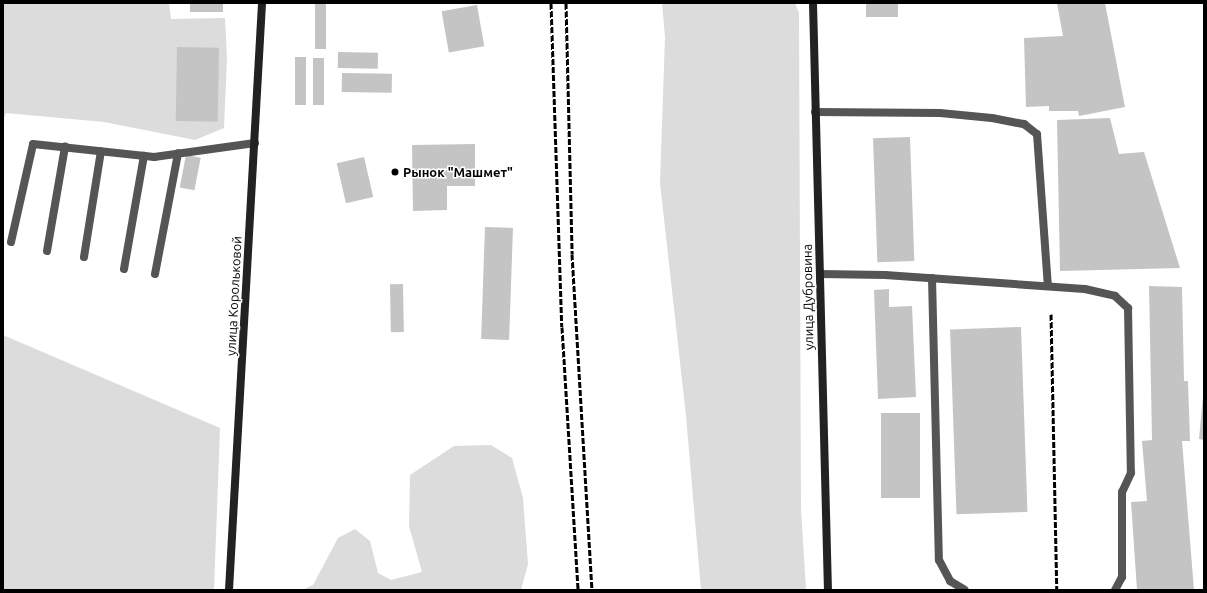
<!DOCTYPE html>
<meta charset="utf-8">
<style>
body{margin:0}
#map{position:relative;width:1207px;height:593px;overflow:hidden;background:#fff;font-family:Ubuntu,sans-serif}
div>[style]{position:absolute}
.green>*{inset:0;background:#dcdcdc}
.building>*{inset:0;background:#c4c4c4;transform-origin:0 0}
.lane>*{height:8px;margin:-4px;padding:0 4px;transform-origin:4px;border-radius:4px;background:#555}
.secondary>*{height:8px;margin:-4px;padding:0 4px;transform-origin:4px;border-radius:4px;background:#222}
.rail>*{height:3px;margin-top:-1.5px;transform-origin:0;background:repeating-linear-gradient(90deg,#000 0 6px,transparent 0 8px)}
.dots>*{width:11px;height:11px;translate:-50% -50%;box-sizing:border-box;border:2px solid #fff;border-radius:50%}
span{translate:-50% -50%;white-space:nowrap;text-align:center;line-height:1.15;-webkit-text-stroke:3px #fff;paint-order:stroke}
.poi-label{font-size:13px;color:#000;font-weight:700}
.left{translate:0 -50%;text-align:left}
.street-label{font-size:13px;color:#000}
.frame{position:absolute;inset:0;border:4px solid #000;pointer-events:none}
</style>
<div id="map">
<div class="green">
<i style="clip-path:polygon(3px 3px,169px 3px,171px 19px,225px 18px,227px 58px,224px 128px,195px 140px,104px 122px,6px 113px,3px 120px)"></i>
<i style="clip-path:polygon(662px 3px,795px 3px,799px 13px,801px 509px,806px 590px,701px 590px,686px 416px,660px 183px,665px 37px)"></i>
<i style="clip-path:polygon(3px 335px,220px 428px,214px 590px,3px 590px)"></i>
<i style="clip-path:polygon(491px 445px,512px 458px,523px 498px,528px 564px,521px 590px,302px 590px,313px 585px,338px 538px,355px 529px,370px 541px,378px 573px,391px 580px,422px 572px,409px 526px,410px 475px,454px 446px)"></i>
</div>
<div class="building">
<i style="left:190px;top:3px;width:33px;height:9px"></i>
<i style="left:315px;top:3px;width:11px;height:46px"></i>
<i style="left:866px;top:3px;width:32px;height:14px"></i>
<i style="clip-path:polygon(1057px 3px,1105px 3px,1125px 107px,1079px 116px,1078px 111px,1049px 111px,1049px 106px,1026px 107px,1024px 38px,1063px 36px)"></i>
<i style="left:477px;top:5px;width:42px;height:36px;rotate:80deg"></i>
<i style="left:177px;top:47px;width:42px;height:74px;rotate:1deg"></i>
<i style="left:338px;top:52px;width:40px;height:16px;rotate:1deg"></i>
<i style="left:295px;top:57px;width:11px;height:48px"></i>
<i style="left:313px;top:58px;width:11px;height:47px"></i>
<i style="left:342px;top:73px;width:50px;height:19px;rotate:1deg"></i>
<i style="clip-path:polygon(1110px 118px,1119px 154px,1144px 152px,1180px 268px,1060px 271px,1057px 120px)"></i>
<i style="left:910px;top:137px;width:124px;height:37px;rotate:88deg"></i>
<i style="clip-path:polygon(475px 144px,475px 186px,447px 186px,447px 210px,413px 211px,412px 145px)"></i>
<i style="left:186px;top:155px;width:15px;height:33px;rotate:11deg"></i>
<i style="left:364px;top:157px;width:41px;height:28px;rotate:77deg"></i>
<i style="left:485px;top:227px;width:28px;height:112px;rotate:2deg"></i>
<i style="left:403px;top:284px;width:48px;height:13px;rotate:89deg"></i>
<i style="clip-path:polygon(1149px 286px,1182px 287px,1184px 381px,1188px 381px,1190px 441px,1182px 441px,1194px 590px,1137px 590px,1131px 502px,1147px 501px,1142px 441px,1152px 440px)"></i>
<i style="clip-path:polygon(889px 289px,889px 307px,912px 306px,916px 397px,878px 399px,874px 290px)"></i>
<i style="left:1021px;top:327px;width:185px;height:71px;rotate:88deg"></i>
<i style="clip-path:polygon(1203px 397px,1204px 397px,1204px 440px,1199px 439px)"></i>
<i style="left:881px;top:413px;width:39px;height:85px"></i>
</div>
<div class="lane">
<i style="left:815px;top:112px;width:125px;rotate:0.5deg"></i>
<i style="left:940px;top:113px;width:52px;rotate:5.5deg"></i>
<i style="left:992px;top:118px;width:33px;rotate:11deg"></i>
<i style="left:1024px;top:124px;width:16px;rotate:38deg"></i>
<i style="left:1037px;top:134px;width:152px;rotate:85.9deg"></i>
<i style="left:11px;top:242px;width:100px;rotate:-77.3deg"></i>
<i style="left:33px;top:144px;width:122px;rotate:6.1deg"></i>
<i style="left:154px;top:157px;width:102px;rotate:-7.9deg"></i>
<i style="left:47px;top:251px;width:106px;rotate:-80.2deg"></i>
<i style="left:84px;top:257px;width:107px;rotate:-80.9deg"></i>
<i style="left:124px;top:269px;width:115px;rotate:-80deg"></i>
<i style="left:155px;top:274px;width:123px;rotate:-79.2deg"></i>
<i style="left:820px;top:274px;width:65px;rotate:0.9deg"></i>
<i style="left:885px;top:275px;width:200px;rotate:4deg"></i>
<i style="left:1085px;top:289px;width:31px;rotate:13deg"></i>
<i style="left:1115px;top:296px;width:18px;rotate:43deg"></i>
<i style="left:1128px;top:308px;width:165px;rotate:89deg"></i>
<i style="left:1131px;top:473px;width:21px;rotate:115deg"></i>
<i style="left:1122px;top:492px;width:85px;rotate:90deg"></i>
<i style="left:1122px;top:577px;width:15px;rotate:118deg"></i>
<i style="left:932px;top:278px;width:282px;rotate:88.6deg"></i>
<i style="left:939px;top:560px;width:24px;rotate:62deg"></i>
<i style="left:950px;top:581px;width:17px;rotate:31deg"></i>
</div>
<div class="secondary">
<i style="left:813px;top:3px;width:587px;rotate:88.54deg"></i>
<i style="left:229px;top:590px;width:588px;rotate:-86.78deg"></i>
</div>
<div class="rail">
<i style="left:551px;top:3px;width:324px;rotate:88.1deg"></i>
<i style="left:562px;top:327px;width:263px;rotate:86.5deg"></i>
<i style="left:566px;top:3px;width:251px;rotate:88.6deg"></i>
<i style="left:572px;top:254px;width:337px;rotate:86.6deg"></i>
<i style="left:1051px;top:314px;width:276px;rotate:88.8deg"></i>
</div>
<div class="dots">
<i style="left:395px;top:172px;background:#000"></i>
</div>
<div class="poi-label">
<span class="left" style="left:403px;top:172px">Рынок "Машмет"</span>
</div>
<div class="street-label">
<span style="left:234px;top:296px;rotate:-87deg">улица Корольковой</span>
<span style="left:808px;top:297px;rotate:-91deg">улица Дубровина</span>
</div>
<div class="frame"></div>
</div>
